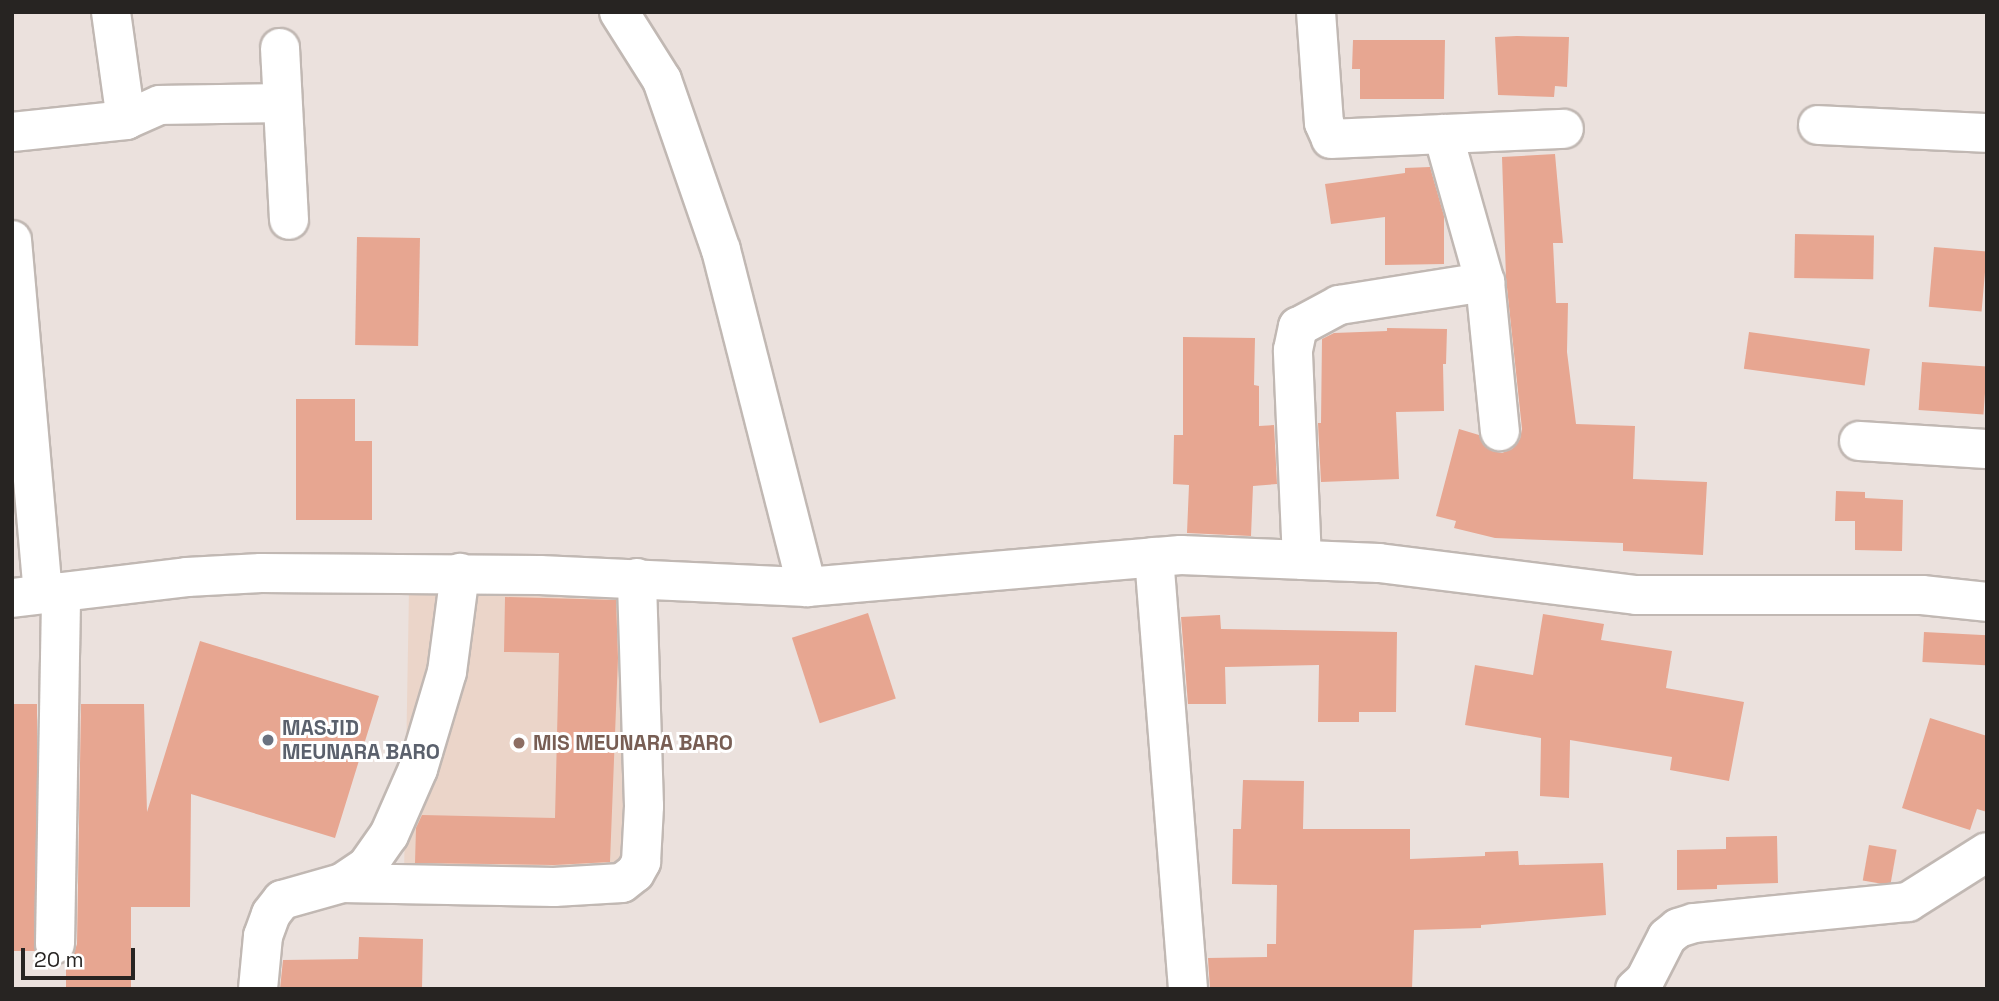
<!DOCTYPE html>
<style>
body{margin:0}
#map{position:relative;width:1999px;height:1001px;overflow:hidden;background:#ebe1dd;font-family:"Space Grotesk",sans-serif}
div>[style]{position:absolute}
.education>*{inset:0;background:#ebd5c9;transform-origin:0 0}
.building>*{inset:0;background:#e7a691;transform-origin:0 0}
.roads{filter:drop-shadow(2px 0 #c1b8b3) drop-shadow(-2px 0 #c1b8b3) drop-shadow(0 2px #c1b8b3) drop-shadow(0 -2px #c1b8b3)}
.minor>*{height:38px;margin:-19px;padding:0 19px;transform-origin:19px;border-radius:19px;background:#fff}
.dots>*{width:19px;height:19px;translate:-50% -50%;box-sizing:border-box;border:4px solid #fff;border-radius:50%}
span{translate:-50% -50%;white-space:nowrap;text-align:center;line-height:1.15;-webkit-text-stroke:6px #fff;paint-order:stroke}
.worship-label{font-size:21px;color:#5b616d;font-weight:700}
.left{translate:0 -50%;text-align:left}
.education-label{font-size:21px;color:#785e54;font-weight:700}
.frame{position:absolute;inset:0;border:14px solid #272422;pointer-events:none}
.scale{position:absolute;left:21px;top:948px;width:114px;height:32px;box-sizing:border-box;border:4px solid #272422;border-top:0;padding-left:9px;font-size:21px;line-height:24px;white-space:nowrap;color:#272422;-webkit-text-stroke:5px #fff;paint-order:stroke}
</style>
<div id="map">
<div class="education">
<i style="left:409px;top:590px;width:223px;height:305px;rotate:1deg"></i>
</div>
<div class="building">
<i style="clip-path:polygon(1517px 36px,1569px 37px,1567px 87px,1555px 86px,1554px 97px,1498px 95px,1495px 37px)"></i>
<i style="clip-path:polygon(1353px 40px,1445px 40px,1444px 99px,1360px 99px,1360px 69px,1352px 69px)"></i>
<i style="clip-path:polygon(1555px 154px,1563px 243px,1553px 243px,1556px 303px,1568px 303px,1567px 352px,1576px 424px,1635px 426px,1633px 479px,1707px 482px,1703px 555px,1623px 551px,1623px 543px,1495px 538px,1454px 528px,1456px 521px,1436px 516px,1459px 429px,1479px 435px,1483px 444px,1492px 451px,1502px 453px,1512px 449px,1520px 439px,1522px 429px,1506px 278px,1502px 157px)"></i>
<i style="clip-path:polygon(1430px 167px,1444px 216px,1444px 264px,1385px 265px,1385px 217px,1331px 224px,1325px 184px,1405px 173px,1405px 168px)"></i>
<i style="left:1795px;top:234px;width:79px;height:44px;rotate:1deg"></i>
<i style="left:357px;top:237px;width:63px;height:108px;rotate:1deg"></i>
<i style="left:1934px;top:247px;width:53px;height:60px;rotate:5deg"></i>
<i style="clip-path:polygon(1387px 328px,1447px 329px,1446px 364px,1443px 364px,1444px 411px,1396px 412px,1399px 479px,1321px 482px,1318px 423px,1321px 423px,1322px 339px,1334px 333px,1387px 331px)"></i>
<i style="left:1749px;top:332px;width:122px;height:37px;rotate:8deg"></i>
<i style="clip-path:polygon(1183px 337px,1255px 338px,1254px 385px,1259px 386px,1259px 426px,1274px 425px,1277px 484px,1253px 486px,1251px 536px,1187px 533px,1189px 485px,1173px 484px,1174px 435px,1183px 435px)"></i>
<i style="left:1922px;top:362px;width:65px;height:48px;rotate:4deg"></i>
<i style="clip-path:polygon(296px 399px,355px 399px,355px 441px,372px 441px,372px 520px,296px 520px)"></i>
<i style="clip-path:polygon(1836px 491px,1865px 492px,1865px 498px,1903px 500px,1902px 551px,1855px 550px,1855px 521px,1835px 521px)"></i>
<i style="clip-path:polygon(505px 597px,616px 600px,618px 658px,610px 862px,554px 865px,415px 863px,416px 828px,422px 815px,555px 818px,559px 653px,504px 652px)"></i>
<i style="left:868px;top:613px;width:90px;height:80px;rotate:72deg"></i>
<i style="clip-path:polygon(1543px 614px,1604px 624px,1601px 640px,1672px 651px,1666px 688px,1744px 702px,1729px 781px,1670px 770px,1672px 757px,1570px 740px,1569px 798px,1540px 796px,1541px 738px,1465px 725px,1475px 665px,1533px 675px)"></i>
<i style="clip-path:polygon(1220px 615px,1221px 629px,1397px 632px,1396px 712px,1359px 712px,1359px 722px,1318px 722px,1319px 665px,1225px 667px,1226px 704px,1188px 704px,1181px 617px)"></i>
<i style="left:1924px;top:632px;width:63px;height:30px;rotate:3deg"></i>
<i style="clip-path:polygon(200px 641px,379px 696px,335px 838px,191px 794px,190px 907px,131px 907px,131px 987px,66px 987px,66px 963px,73px 956px,77px 944px,81px 704px,144px 704px,147px 812px)"></i>
<i style="left:12px;top:704px;width:25px;height:247px"></i>
<i style="clip-path:polygon(1930px 718px,1987px 736px,1987px 812px,1977px 809px,1970px 830px,1902px 808px)"></i>
<i style="clip-path:polygon(1243px 780px,1304px 781px,1303px 829px,1410px 829px,1410px 859px,1485px 856px,1485px 852px,1518px 851px,1519px 865px,1603px 863px,1606px 915px,1481px 925px,1481px 928px,1414px 930px,1412px 989px,1210px 989px,1208px 958px,1267px 957px,1267px 944px,1276px 944px,1277px 885px,1232px 884px,1233px 829px,1241px 829px)"></i>
<i style="clip-path:polygon(1777px 836px,1778px 883px,1717px 885px,1717px 889px,1677px 890px,1677px 850px,1726px 849px,1726px 837px)"></i>
<i style="left:1869px;top:845px;width:28px;height:36px;rotate:10deg"></i>
<i style="clip-path:polygon(359px 937px,423px 939px,422px 989px,280px 989px,283px 960px,358px 959px)"></i>
</div>
<div class="roads">
<div class="minor">
<i style="left:111px;top:12px;width:109px;rotate:82.1deg"></i>
<i style="left:619px;top:12px;width:80px;rotate:57.7deg"></i>
<i style="left:662px;top:80px;width:180px;rotate:70.9deg"></i>
<i style="left:721px;top:250px;width:348px;rotate:75.7deg"></i>
<i style="left:1316px;top:12px;width:111px;rotate:85.9deg"></i>
<i style="left:1324px;top:123px;width:17px;rotate:66deg"></i>
<i style="left:1331px;top:139px;width:233px;rotate:-2.5deg"></i>
<i style="left:280px;top:48px;width:172px;rotate:87deg"></i>
<i style="left:1818px;top:125px;width:169px;rotate:2.7deg"></i>
<i style="left:12px;top:132px;width:115px;rotate:-6deg"></i>
<i style="left:126px;top:120px;width:37px;rotate:-24deg"></i>
<i style="left:160px;top:105px;width:121px;rotate:-0.9deg"></i>
<i style="left:1443px;top:134px;width:154px;rotate:74.2deg"></i>
<i style="left:12px;top:240px;width:355px;rotate:85deg"></i>
<i style="left:1859px;top:441px;width:128px;rotate:3.6deg"></i>
<i style="left:1154px;top:557px;width:433px;rotate:85.5deg"></i>
<i style="left:1302px;top:560px;width:210px;rotate:-92.5deg"></i>
<i style="left:1293px;top:350px;width:24px;rotate:-78deg"></i>
<i style="left:1298px;top:327px;width:47px;rotate:-28.2deg"></i>
<i style="left:1339px;top:305px;width:148px;rotate:-9deg"></i>
<i style="left:1485px;top:282px;width:150px;rotate:84.3deg"></i>
<i style="left:12px;top:598px;width:176px;rotate:-6.8deg"></i>
<i style="left:187px;top:577px;width:74px;rotate:-3.1deg"></i>
<i style="left:261px;top:573px;width:279px;rotate:0.4deg"></i>
<i style="left:540px;top:575px;width:267px;rotate:2.6deg"></i>
<i style="left:807px;top:587px;width:375px;rotate:-4.9deg"></i>
<i style="left:1181px;top:555px;width:198px;rotate:2.3deg"></i>
<i style="left:1379px;top:563px;width:259px;rotate:7.1deg"></i>
<i style="left:1636px;top:595px;width:286px"></i>
<i style="left:1922px;top:595px;width:65px;rotate:6.1deg"></i>
<i style="left:342px;top:883px;width:212px;rotate:1.1deg"></i>
<i style="left:554px;top:887px;width:68px;rotate:-3.4deg"></i>
<i style="left:622px;top:883px;width:16px;rotate:-38deg"></i>
<i style="left:635px;top:873px;width:13px;rotate:-61deg"></i>
<i style="left:641px;top:862px;width:56px;rotate:-86.9deg"></i>
<i style="left:644px;top:806px;width:228px;rotate:-91.8deg"></i>
<i style="left:55px;top:944px;width:352px;rotate:-89deg"></i>
<i style="left:258px;top:989px;width:53px;rotate:-84.6deg"></i>
<i style="left:263px;top:936px;width:23px;rotate:-70deg"></i>
<i style="left:271px;top:914px;width:18px;rotate:-52deg"></i>
<i style="left:282px;top:900px;width:62px;rotate:-15.8deg"></i>
<i style="left:342px;top:883px;width:30px;rotate:-34deg"></i>
<i style="left:367px;top:866px;width:38px;rotate:-55deg"></i>
<i style="left:389px;top:835px;width:72px;rotate:-66.3deg"></i>
<i style="left:418px;top:769px;width:101px;rotate:-73.4deg"></i>
<i style="left:447px;top:672px;width:100px;rotate:-82.5deg"></i>
<i style="left:1635px;top:989px;width:13px;rotate:-42deg"></i>
<i style="left:1645px;top:980px;width:48px;rotate:-62.9deg"></i>
<i style="left:1667px;top:937px;width:14px;rotate:-39deg"></i>
<i style="left:1678px;top:928px;width:17px;rotate:-17deg"></i>
<i style="left:1694px;top:923px;width:215px;rotate:-5.6deg"></i>
<i style="left:1908px;top:902px;width:93px;rotate:-32.3deg"></i>
</div>
</div>
<div class="dots">
<i style="left:268px;top:740px;background:#6b7280"></i>
<i style="left:519px;top:743px;background:#8d6e63"></i>
</div>
<div class="worship-label">
<span class="left" style="left:282px;top:740px">MASJID<br>MEUNARA BARO</span>
</div>
<div class="education-label">
<span class="left" style="left:533px;top:743px">MIS MEUNARA BARO</span>
</div>
<div class="frame"></div>
<div class="scale">20 m</div>
</div>
